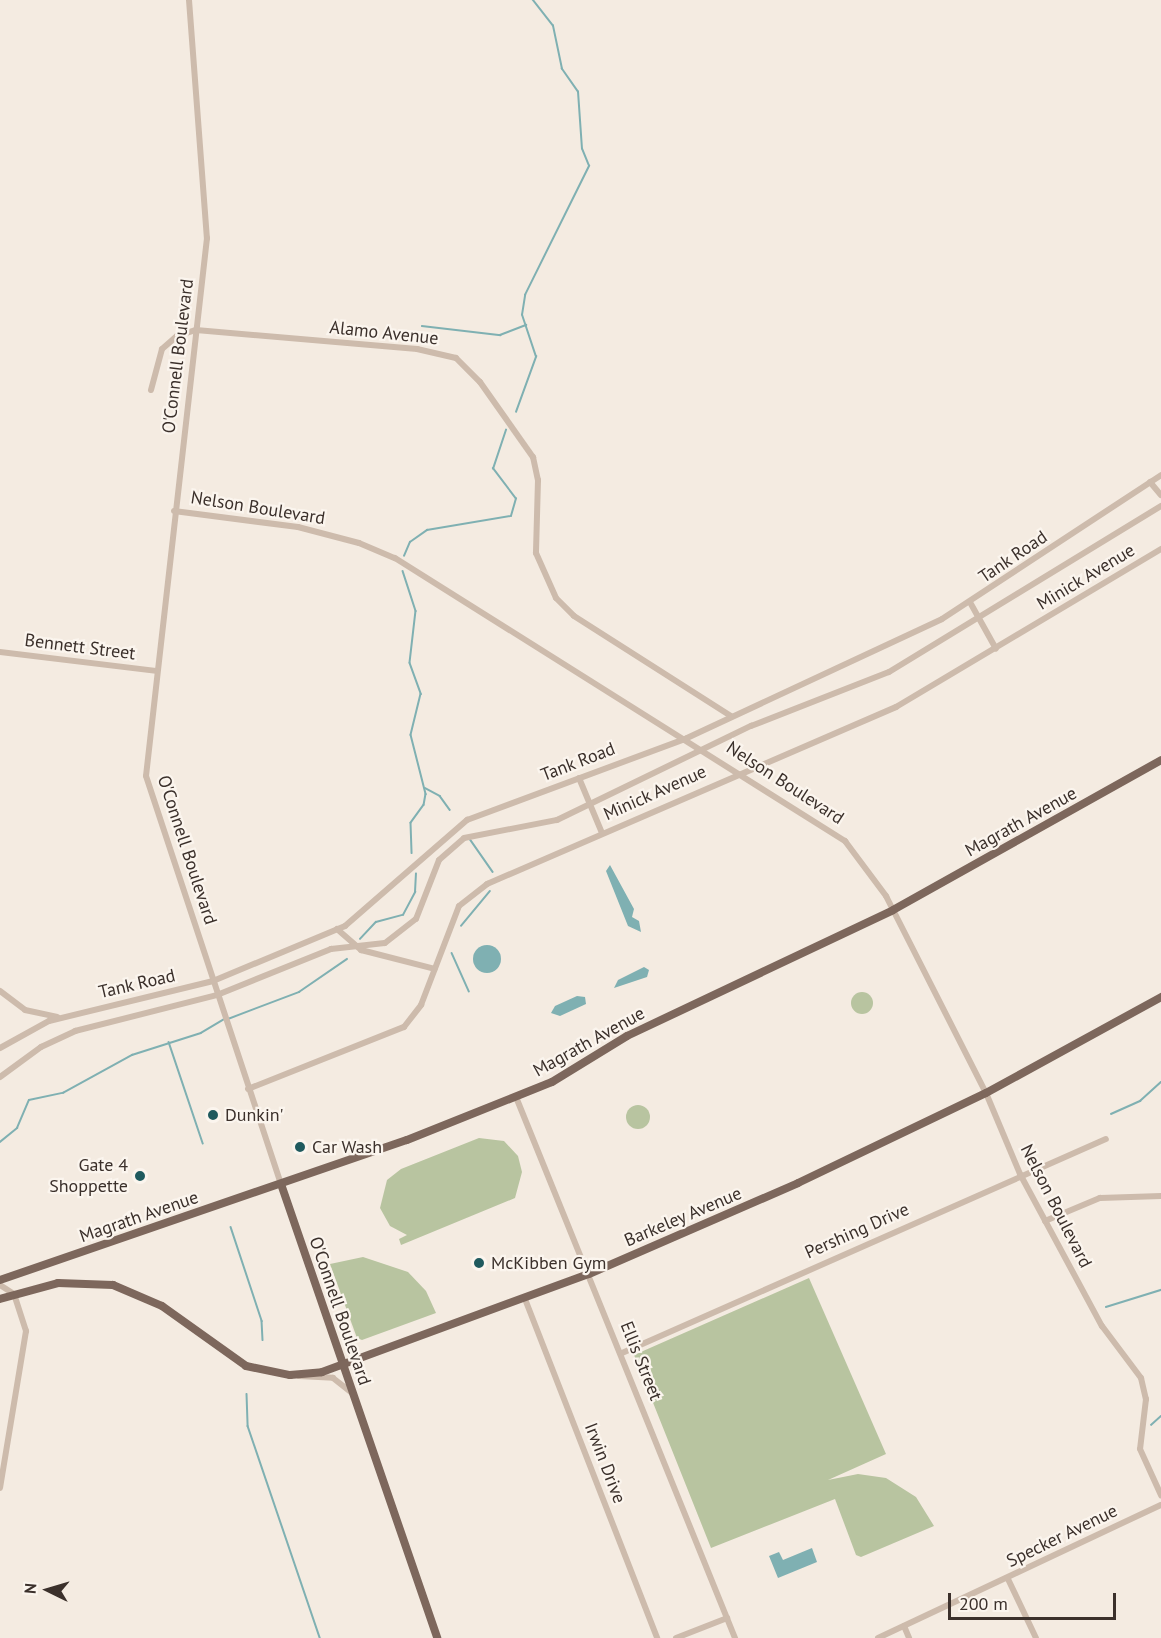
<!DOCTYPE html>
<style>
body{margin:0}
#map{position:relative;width:1161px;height:1638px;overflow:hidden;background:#f4ebe1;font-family:"PT Sans",sans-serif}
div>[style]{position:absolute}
.green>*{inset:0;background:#b8c4a0}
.round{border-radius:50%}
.water>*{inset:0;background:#7fb0b2}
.stream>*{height:1.5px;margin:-0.75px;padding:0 0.75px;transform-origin:0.75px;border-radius:0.75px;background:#7fb0b2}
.minor>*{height:6px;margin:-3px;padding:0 3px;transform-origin:3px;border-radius:3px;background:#cdbbac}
.major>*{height:8px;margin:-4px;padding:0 4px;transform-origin:4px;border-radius:4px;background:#7d675c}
.dots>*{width:16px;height:16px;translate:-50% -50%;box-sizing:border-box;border:3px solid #fbf5ee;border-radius:50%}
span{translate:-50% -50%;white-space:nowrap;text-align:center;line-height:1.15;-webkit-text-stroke:4.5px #fbf5ee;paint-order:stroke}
.street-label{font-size:18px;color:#3b302b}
.poi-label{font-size:18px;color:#3b302b}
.left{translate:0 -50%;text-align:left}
.right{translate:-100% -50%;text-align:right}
.north{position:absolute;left:18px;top:1560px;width:60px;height:60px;-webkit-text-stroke:4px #fbf5ee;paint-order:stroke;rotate:275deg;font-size:16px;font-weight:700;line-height:24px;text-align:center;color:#3b302b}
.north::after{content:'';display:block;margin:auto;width:21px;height:27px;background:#3b302b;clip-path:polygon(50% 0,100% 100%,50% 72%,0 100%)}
.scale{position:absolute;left:948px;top:1593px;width:168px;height:27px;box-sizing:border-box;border:3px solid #3b302b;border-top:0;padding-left:8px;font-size:18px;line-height:21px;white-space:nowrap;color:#3b302b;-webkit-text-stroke:4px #fbf5ee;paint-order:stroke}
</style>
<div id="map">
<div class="green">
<i class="round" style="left:851px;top:992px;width:22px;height:22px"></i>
<i class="round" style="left:626px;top:1105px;width:24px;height:24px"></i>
<i style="clip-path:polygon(479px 1138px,504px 1141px,518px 1156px,522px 1172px,515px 1198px,401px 1245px,399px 1239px,407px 1235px,390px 1226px,380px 1208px,387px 1180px,401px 1169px)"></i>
<i style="clip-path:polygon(363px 1257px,408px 1272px,426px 1291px,436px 1313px,362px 1340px,357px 1338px,330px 1264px)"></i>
<i style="clip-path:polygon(809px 1278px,886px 1454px,828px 1480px,858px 1474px,886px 1478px,916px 1497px,934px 1526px,861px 1557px,856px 1555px,835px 1499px,711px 1548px,634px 1355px)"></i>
</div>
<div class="water">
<i style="clip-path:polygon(610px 865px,634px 909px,632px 917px,639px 921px,641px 932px,628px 926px,606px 871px)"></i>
<i class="round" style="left:473px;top:945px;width:28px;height:28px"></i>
<i style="clip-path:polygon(644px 967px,649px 970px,647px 977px,614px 988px,618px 980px)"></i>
<i style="clip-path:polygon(577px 996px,585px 997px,586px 1004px,560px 1016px,551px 1013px,555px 1006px)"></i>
<i style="clip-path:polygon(812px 1548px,817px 1562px,778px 1578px,769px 1556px,779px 1552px,783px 1560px)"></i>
</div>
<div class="stream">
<i style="left:422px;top:326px;width:79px;rotate:6.6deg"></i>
<i style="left:500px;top:335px;width:28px;rotate:-21deg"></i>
<i style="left:516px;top:412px;width:59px;rotate:-70deg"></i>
<i style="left:536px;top:357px;width:44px;rotate:-108.4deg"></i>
<i style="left:522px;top:315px;width:20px;rotate:-81deg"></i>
<i style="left:525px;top:295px;width:144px;rotate:-63.6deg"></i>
<i style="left:589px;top:166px;width:18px;rotate:-112deg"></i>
<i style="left:582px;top:149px;width:57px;rotate:-94deg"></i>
<i style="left:578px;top:92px;width:28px;rotate:-125deg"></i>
<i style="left:562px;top:69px;width:44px;rotate:-101.8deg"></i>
<i style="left:553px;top:26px;width:33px;rotate:-128deg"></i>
<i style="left:404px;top:556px;width:15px;rotate:-67deg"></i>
<i style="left:410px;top:542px;width:21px;rotate:-35deg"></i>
<i style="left:427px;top:530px;width:85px;rotate:-9.5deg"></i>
<i style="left:511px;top:516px;width:18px;rotate:-74deg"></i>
<i style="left:516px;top:499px;width:38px;rotate:-127deg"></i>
<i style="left:493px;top:469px;width:41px;rotate:-71.6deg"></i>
<i style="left:403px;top:571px;width:42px;rotate:72deg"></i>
<i style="left:416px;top:611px;width:52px;rotate:96.6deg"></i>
<i style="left:410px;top:663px;width:33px;rotate:70deg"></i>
<i style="left:421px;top:694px;width:42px;rotate:103.7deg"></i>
<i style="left:411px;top:735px;width:61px;rotate:75.7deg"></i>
<i style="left:426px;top:794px;width:11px;rotate:100deg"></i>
<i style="left:424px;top:805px;width:22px;rotate:126deg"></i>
<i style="left:411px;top:823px;width:30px;rotate:88deg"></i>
<i style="left:425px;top:788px;width:17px;rotate:28deg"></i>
<i style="left:440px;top:796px;width:17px;rotate:54deg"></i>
<i style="left:470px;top:839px;width:40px;rotate:55.1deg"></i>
<i style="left:461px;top:926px;width:45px;rotate:-50.4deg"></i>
<i style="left:360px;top:939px;width:23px;rotate:-47deg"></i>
<i style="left:376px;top:922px;width:28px;rotate:-15deg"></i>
<i style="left:403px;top:915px;width:26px;rotate:-62deg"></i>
<i style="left:415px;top:892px;width:18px;rotate:-87deg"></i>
<i style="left:452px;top:953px;width:42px;rotate:65.9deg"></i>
<i style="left:228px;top:1019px;width:76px;rotate:-20.8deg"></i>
<i style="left:299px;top:992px;width:58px;rotate:-34.5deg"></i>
<i style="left:169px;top:1042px;width:107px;rotate:71.4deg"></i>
<i style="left:1111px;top:1114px;width:32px;rotate:-24deg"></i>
<i style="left:1140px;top:1101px;width:28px;rotate:-42deg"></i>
<i style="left:0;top:1142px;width:22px;rotate:-39deg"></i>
<i style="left:17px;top:1128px;width:30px;rotate:-67deg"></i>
<i style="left:29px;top:1100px;width:35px;rotate:-12deg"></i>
<i style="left:63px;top:1093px;width:79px;rotate:-28.8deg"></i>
<i style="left:132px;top:1055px;width:72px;rotate:-17.7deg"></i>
<i style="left:201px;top:1033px;width:26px;rotate:-31deg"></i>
<i style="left:231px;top:1227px;width:99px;rotate:71.7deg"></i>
<i style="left:262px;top:1321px;width:19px;rotate:87deg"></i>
<i style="left:1106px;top:1307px;width:58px;rotate:-17.2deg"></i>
<i style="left:247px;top:1394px;width:32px;rotate:88deg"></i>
<i style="left:248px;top:1426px;width:224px;rotate:71.2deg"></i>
<i style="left:1151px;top:1425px;width:13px;rotate:-42deg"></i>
</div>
<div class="minor">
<i style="left:189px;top:0;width:239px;rotate:85.7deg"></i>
<i style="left:207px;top:238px;width:541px;rotate:96.47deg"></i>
<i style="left:146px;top:776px;width:430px;rotate:71.7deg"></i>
<i style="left:151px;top:390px;width:42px;rotate:-75deg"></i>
<i style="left:162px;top:349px;width:20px;rotate:-41deg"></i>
<i style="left:177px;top:336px;width:20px;rotate:-18deg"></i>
<i style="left:196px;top:330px;width:222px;rotate:4.9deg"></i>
<i style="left:417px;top:349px;width:40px;rotate:13deg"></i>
<i style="left:456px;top:358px;width:34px;rotate:45deg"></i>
<i style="left:480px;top:382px;width:92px;rotate:54.8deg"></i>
<i style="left:533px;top:457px;width:24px;rotate:78deg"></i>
<i style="left:538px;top:480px;width:73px;rotate:91.6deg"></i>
<i style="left:536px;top:553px;width:49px;rotate:66deg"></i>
<i style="left:556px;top:598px;width:25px;rotate:45deg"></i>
<i style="left:574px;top:616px;width:186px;rotate:32.5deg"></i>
<i style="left:1150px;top:482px;width:17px;rotate:50deg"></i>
<i style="left:174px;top:511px;width:125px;rotate:7.4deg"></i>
<i style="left:298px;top:527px;width:63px;rotate:14.7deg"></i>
<i style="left:359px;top:543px;width:39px;rotate:23deg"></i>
<i style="left:395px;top:558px;width:532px;rotate:32.17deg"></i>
<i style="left:845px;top:841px;width:69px;rotate:53.3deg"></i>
<i style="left:886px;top:896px;width:221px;rotate:63.1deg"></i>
<i style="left:986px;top:1093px;width:88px;rotate:67.2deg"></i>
<i style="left:1020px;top:1174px;width:173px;rotate:61.7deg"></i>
<i style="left:1102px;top:1326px;width:65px;rotate:53.1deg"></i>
<i style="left:1141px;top:1378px;width:22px;rotate:77deg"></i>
<i style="left:1146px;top:1399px;width:50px;rotate:96.8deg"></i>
<i style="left:1140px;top:1449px;width:51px;rotate:65.5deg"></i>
<i style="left:971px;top:604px;width:51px;rotate:60.9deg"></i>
<i style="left:0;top:652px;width:157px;rotate:6.9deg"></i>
<i style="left:579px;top:778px;width:60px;rotate:67.3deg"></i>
<i style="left:337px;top:929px;width:32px;rotate:41deg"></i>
<i style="left:361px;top:950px;width:76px;rotate:14.4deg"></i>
<i style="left:0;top:991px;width:31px;rotate:37deg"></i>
<i style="left:25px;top:1010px;width:33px;rotate:12deg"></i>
<i style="left:0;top:1048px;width:56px;rotate:-28.9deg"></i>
<i style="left:49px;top:1021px;width:169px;rotate:-13.7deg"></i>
<i style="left:213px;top:981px;width:143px;rotate:-22.6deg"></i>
<i style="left:345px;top:926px;width:162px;rotate:-41deg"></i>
<i style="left:467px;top:820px;width:235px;rotate:-20.4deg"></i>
<i style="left:687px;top:738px;width:281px;rotate:-25deg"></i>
<i style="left:942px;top:619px;width:262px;rotate:-33.3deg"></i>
<i style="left:0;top:1077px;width:51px;rotate:-36.2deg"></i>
<i style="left:41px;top:1047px;width:38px;rotate:-25deg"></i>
<i style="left:75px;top:1031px;width:146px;rotate:-14.2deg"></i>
<i style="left:217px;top:995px;width:123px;rotate:-22deg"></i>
<i style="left:331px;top:949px;width:54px;rotate:-6.3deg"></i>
<i style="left:385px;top:943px;width:39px;rotate:-38deg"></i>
<i style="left:416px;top:919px;width:63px;rotate:-68.7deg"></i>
<i style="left:439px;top:860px;width:33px;rotate:-41deg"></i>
<i style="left:464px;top:838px;width:95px;rotate:-11deg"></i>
<i style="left:557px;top:820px;width:216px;rotate:-25.9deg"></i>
<i style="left:751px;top:726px;width:148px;rotate:-21.4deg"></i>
<i style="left:889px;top:672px;width:319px;rotate:-31.4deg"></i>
<i style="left:248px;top:1089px;width:168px;rotate:-21.7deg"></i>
<i style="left:404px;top:1027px;width:28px;rotate:-52deg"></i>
<i style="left:421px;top:1005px;width:106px;rotate:-69deg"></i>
<i style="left:459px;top:906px;width:36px;rotate:-38deg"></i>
<i style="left:487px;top:884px;width:446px;rotate:-23.4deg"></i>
<i style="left:896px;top:707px;width:309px;rotate:-30.8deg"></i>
<i style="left:516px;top:1097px;width:584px;rotate:67.96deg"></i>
<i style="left:1045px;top:1221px;width:60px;rotate:-22.7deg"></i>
<i style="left:1100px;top:1198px;width:61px;rotate:-1.9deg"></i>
<i style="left:0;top:1285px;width:17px;rotate:33deg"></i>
<i style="left:14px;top:1294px;width:39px;rotate:72deg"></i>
<i style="left:26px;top:1331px;width:159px;rotate:99.4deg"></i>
<i style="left:525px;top:1299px;width:364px;rotate:68.7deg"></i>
<i style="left:622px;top:1353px;width:529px;rotate:-23.85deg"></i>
<i style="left:299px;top:1376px;width:34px;rotate:3deg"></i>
<i style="left:333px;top:1378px;width:24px;rotate:38deg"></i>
<i style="left:1008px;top:1579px;width:65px;rotate:64.6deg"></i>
<i style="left:904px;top:1626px;width:13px;rotate:67deg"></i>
<i style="left:676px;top:1638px;width:55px;rotate:-21.4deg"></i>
<i style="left:878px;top:1638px;width:313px;rotate:-25.2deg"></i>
</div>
<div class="major">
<i style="left:281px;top:1184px;width:480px;rotate:71deg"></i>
<i style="left:0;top:1280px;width:430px;rotate:-19deg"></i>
<i style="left:407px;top:1140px;width:156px;rotate:-21.8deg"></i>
<i style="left:552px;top:1082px;width:88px;rotate:-31.5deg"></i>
<i style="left:627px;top:1036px;width:294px;rotate:-25.3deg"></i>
<i style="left:893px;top:910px;width:307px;rotate:-29.2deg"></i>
<i style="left:0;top:1299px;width:60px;rotate:-15.4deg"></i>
<i style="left:58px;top:1283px;width:55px;rotate:2.1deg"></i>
<i style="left:113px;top:1285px;width:53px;rotate:23.2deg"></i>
<i style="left:162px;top:1306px;width:103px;rotate:35.5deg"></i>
<i style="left:246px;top:1366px;width:45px;rotate:11.6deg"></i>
<i style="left:290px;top:1375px;width:32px;rotate:-5deg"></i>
<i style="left:322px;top:1372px;width:284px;rotate:-20.2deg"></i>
<i style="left:589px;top:1274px;width:228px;rotate:-23.5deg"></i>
<i style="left:798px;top:1183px;width:208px;rotate:-25.6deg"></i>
<i style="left:986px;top:1093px;width:200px;rotate:-28.7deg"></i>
</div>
<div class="dots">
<i style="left:213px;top:1115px;background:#1f5a5e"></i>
<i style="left:300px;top:1147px;background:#1f5a5e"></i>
<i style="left:140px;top:1176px;background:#1f5a5e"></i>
<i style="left:479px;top:1263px;background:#1f5a5e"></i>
</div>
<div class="street-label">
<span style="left:384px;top:333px;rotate:6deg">Alamo Avenue</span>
<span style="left:178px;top:356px;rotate:-83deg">O'Connell Boulevard</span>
<span style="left:258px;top:508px;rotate:9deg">Nelson Boulevard</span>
<span style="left:1013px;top:557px;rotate:-34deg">Tank Road</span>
<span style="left:1086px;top:577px;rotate:-31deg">Minick Avenue</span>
<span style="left:80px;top:647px;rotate:7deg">Bennett Street</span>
<span style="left:578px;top:762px;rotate:-21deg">Tank Road</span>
<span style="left:785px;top:783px;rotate:33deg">Nelson Boulevard</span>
<span style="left:655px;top:793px;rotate:-24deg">Minick Avenue</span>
<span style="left:1021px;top:822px;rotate:-29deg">Magrath Avenue</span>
<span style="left:187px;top:850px;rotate:72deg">O'Connell Boulevard</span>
<span style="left:137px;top:984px;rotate:-13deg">Tank Road</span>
<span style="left:589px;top:1042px;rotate:-29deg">Magrath Avenue</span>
<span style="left:1056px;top:1206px;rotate:63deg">Nelson Boulevard</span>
<span style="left:139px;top:1217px;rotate:-19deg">Magrath Avenue</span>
<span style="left:683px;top:1217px;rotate:-23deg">Barkeley Avenue</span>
<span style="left:857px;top:1231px;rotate:-24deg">Pershing Drive</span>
<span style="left:340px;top:1311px;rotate:71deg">O'Connell Boulevard</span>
<span style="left:641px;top:1361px;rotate:68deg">Ellis Street</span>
<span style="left:605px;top:1463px;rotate:69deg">Irwin Drive</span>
<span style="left:1062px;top:1536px;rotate:-26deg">Specker Avenue</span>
</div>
<div class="poi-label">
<span class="left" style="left:225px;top:1115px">Dunkin'</span>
<span class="left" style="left:312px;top:1147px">Car Wash</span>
<span class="right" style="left:128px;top:1176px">Gate 4<br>Shoppette</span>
<span class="left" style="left:491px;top:1263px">McKibben Gym</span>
</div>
<div class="north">N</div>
<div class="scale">200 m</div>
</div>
